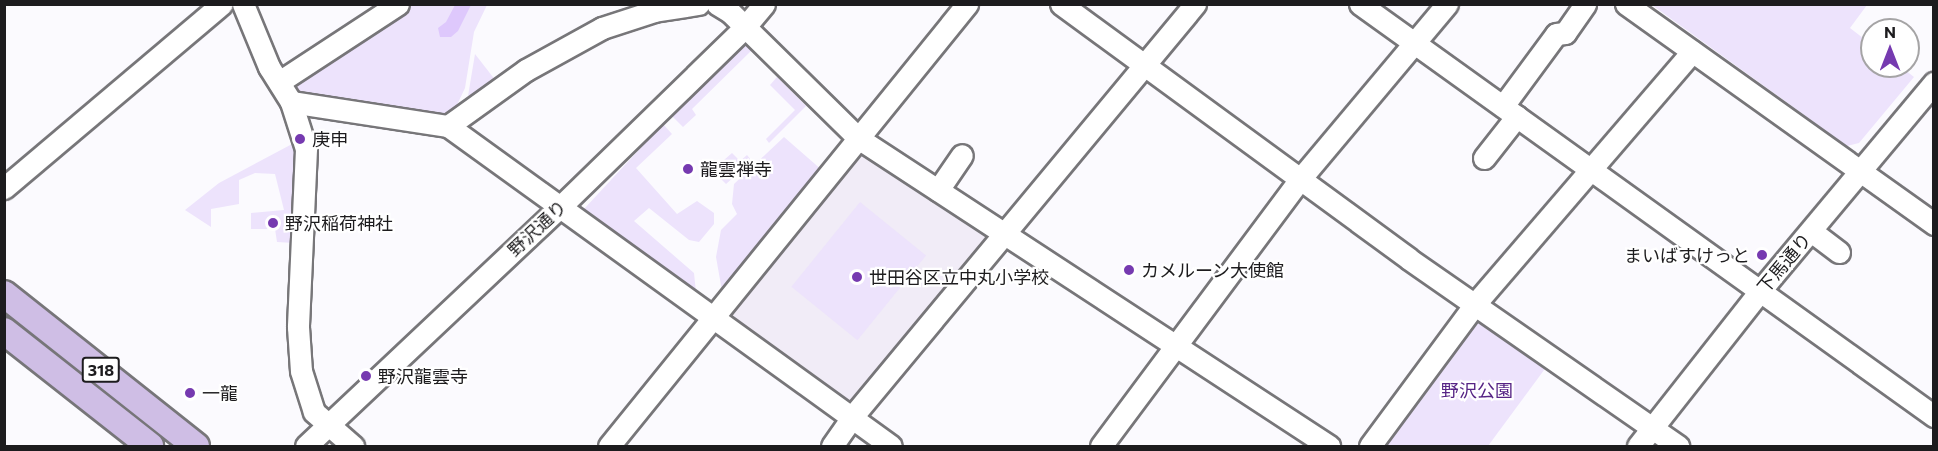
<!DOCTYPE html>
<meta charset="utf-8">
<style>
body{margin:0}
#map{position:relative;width:1938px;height:451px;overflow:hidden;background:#fbfafe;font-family:Commissioner,"Noto Sans JP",sans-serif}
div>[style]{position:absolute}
.built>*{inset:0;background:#f1ecf7}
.green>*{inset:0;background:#ede3fc;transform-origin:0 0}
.water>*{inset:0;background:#dec8fc}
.roads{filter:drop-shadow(2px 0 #777679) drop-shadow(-2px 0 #777679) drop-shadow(0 2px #777679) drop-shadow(0 -2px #777679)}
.minor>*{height:21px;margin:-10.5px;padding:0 10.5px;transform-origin:10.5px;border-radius:10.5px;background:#fff}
.major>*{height:26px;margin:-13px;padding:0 13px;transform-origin:13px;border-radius:13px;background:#cfbee5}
.dots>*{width:16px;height:16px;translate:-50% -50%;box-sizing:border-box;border:3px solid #fff;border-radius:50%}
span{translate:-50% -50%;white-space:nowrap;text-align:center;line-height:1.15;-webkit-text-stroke:4.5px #fff;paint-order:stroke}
.shield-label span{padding:2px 4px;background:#fff;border:2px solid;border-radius:4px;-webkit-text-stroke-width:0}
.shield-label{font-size:16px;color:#1d1c1e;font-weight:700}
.poi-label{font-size:18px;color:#1d1c1e}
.left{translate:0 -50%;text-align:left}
.right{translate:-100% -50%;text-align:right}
.street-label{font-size:18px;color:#1d1c1e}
.park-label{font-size:18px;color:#562485}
.frame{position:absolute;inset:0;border:6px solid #1d1c1e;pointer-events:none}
.north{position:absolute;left:1860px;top:18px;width:60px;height:60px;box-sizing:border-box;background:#fff;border:2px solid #a5a4a5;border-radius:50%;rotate:0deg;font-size:16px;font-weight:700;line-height:24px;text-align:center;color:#1d1c1e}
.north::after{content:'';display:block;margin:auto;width:21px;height:27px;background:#763ab0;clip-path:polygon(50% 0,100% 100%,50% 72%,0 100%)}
</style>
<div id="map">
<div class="built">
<i style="clip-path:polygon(862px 152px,987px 235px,988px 242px,850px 403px,844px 403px,727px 319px,727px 312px,855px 153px)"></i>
</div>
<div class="green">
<i style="clip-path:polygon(405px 5px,487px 5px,474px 32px,465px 88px,448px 124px,296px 99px,284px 82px)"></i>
<i style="clip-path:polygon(1652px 5px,1867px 5px,1850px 28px,1872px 45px,1872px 66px,1900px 66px,1914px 77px,1859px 143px,1847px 146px)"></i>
<i style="clip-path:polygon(745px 44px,752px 50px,692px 109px,696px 115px,683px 127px,671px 115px)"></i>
<i style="clip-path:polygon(475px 54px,496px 81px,468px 96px)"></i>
<i style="clip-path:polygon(777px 77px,806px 106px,769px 143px,766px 139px,795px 110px,770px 85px)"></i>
<i style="clip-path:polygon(663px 124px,672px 134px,636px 168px,677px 214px,697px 201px,714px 213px,714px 224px,699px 242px,689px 240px,649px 208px,634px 221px,694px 273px,696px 292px,589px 218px,584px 209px)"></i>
<i style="clip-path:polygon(784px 137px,823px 171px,722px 291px,716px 257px,721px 230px,737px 214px,732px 204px,734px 184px)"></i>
<i style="clip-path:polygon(294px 143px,298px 146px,294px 243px,277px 242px,275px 229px,251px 229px,251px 213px,284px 210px,275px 174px,255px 173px,239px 180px,239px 204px,211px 209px,211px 227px,185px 210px,219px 183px)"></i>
<i style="clip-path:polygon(732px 153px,740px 161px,747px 155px,752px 161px,726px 184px,718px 176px,729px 166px,724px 160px)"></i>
<i style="left:860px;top:202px;width:85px;height:109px;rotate:39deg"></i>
<i style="clip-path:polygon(1479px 316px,1547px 366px,1488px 446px,1383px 446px)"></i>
</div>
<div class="water">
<i style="clip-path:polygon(455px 5px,471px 5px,458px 31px,451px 37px,440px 37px,438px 28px,446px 22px)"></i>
</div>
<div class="roads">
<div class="minor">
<i style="left:243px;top:4px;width:68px;rotate:67.6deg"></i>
<i style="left:269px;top:67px;width:41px;rotate:57.8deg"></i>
<i style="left:291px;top:102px;width:49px;rotate:72.3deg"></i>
<i style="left:306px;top:149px;width:178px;rotate:92.6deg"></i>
<i style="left:298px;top:327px;width:44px;rotate:86.1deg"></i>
<i style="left:301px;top:371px;width:43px;rotate:72.4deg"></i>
<i style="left:314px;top:412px;width:52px;rotate:41.1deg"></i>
<i style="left:717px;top:4px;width:15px;rotate:32deg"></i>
<i style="left:730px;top:12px;width:180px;rotate:44.5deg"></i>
<i style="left:858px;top:138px;width:563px;rotate:33.18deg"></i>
<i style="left:1061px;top:4px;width:431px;rotate:36.2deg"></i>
<i style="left:1409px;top:259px;width:328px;rotate:34.8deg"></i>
<i style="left:1360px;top:4px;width:707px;rotate:35.67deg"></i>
<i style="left:1626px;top:4px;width:379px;rotate:35.5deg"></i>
<i style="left:279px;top:82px;width:142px;rotate:-33.2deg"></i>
<i style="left:291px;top:102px;width:159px;rotate:8.7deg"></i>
<i style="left:448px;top:126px;width:546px;rotate:35.84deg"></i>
<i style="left:1503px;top:106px;width:89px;rotate:-53.6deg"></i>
<i style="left:1556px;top:34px;width:9px;rotate:-6deg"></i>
<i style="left:1565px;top:33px;width:35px;rotate:-55deg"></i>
<i style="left:448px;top:126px;width:96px;rotate:-35.7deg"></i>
<i style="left:526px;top:70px;width:87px;rotate:-28.9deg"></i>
<i style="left:602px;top:28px;width:55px;rotate:-18.1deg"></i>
<i style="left:654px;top:11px;width:45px;rotate:-9deg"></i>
<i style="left:1484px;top:158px;width:53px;rotate:-51.8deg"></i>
<i style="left:4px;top:188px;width:285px;rotate:-40.2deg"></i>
<i style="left:938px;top:190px;width:42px;rotate:-55.6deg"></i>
<i style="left:1811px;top:231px;width:35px;rotate:37deg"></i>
<i style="left:306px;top:446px;width:349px;rotate:-43.3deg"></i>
<i style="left:560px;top:207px;width:257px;rotate:-44.2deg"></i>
<i style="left:744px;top:28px;width:31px;rotate:-50deg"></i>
<i style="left:609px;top:446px;width:569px;rotate:-50.99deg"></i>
<i style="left:832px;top:446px;width:35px;rotate:-55deg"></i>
<i style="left:852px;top:417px;width:537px;rotate:-50.29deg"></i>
<i style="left:1101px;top:446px;width:334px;rotate:-53.3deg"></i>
<i style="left:1301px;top:178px;width:227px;rotate:-50deg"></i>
<i style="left:1370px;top:446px;width:177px;rotate:-53.5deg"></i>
<i style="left:1475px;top:304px;width:333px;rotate:-49.3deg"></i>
<i style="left:1638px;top:446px;width:196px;rotate:-51.8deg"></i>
<i style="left:1759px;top:292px;width:273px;rotate:-50.1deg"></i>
</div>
<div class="major">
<i style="left:4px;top:294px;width:245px;rotate:38.4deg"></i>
<i style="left:4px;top:331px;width:186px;rotate:38.2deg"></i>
</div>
</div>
<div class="dots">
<i style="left:300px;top:139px;background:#763ab0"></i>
<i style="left:688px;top:169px;background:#763ab0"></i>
<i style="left:273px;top:223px;background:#763ab0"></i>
<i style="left:1762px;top:255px;background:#763ab0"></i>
<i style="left:1129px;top:270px;background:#763ab0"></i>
<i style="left:857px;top:277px;background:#763ab0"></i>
<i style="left:366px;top:376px;background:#763ab0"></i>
<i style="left:190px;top:393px;background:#763ab0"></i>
</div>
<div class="shield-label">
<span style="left:101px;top:370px">318</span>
</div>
<div class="poi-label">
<span class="left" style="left:312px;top:139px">庚申</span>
<span class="left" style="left:700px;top:169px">龍雲禅寺</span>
<span class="left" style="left:285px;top:223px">野沢稲荷神社</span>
<span class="right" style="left:1750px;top:255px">まいばすけっと</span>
<span class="left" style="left:1141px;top:270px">カメルーン大使館</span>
<span class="left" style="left:869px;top:277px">世田谷区立中丸小学校</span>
<span class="left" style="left:378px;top:376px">野沢龍雲寺</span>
<span class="left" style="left:202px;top:393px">一龍</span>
</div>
<div class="street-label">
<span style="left:537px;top:228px;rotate:-43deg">野沢通り</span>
<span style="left:1784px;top:263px;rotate:-50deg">下馬通り</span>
</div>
<div class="park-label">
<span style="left:1477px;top:390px">野沢公園</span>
</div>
<div class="frame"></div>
<div class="north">N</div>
</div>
